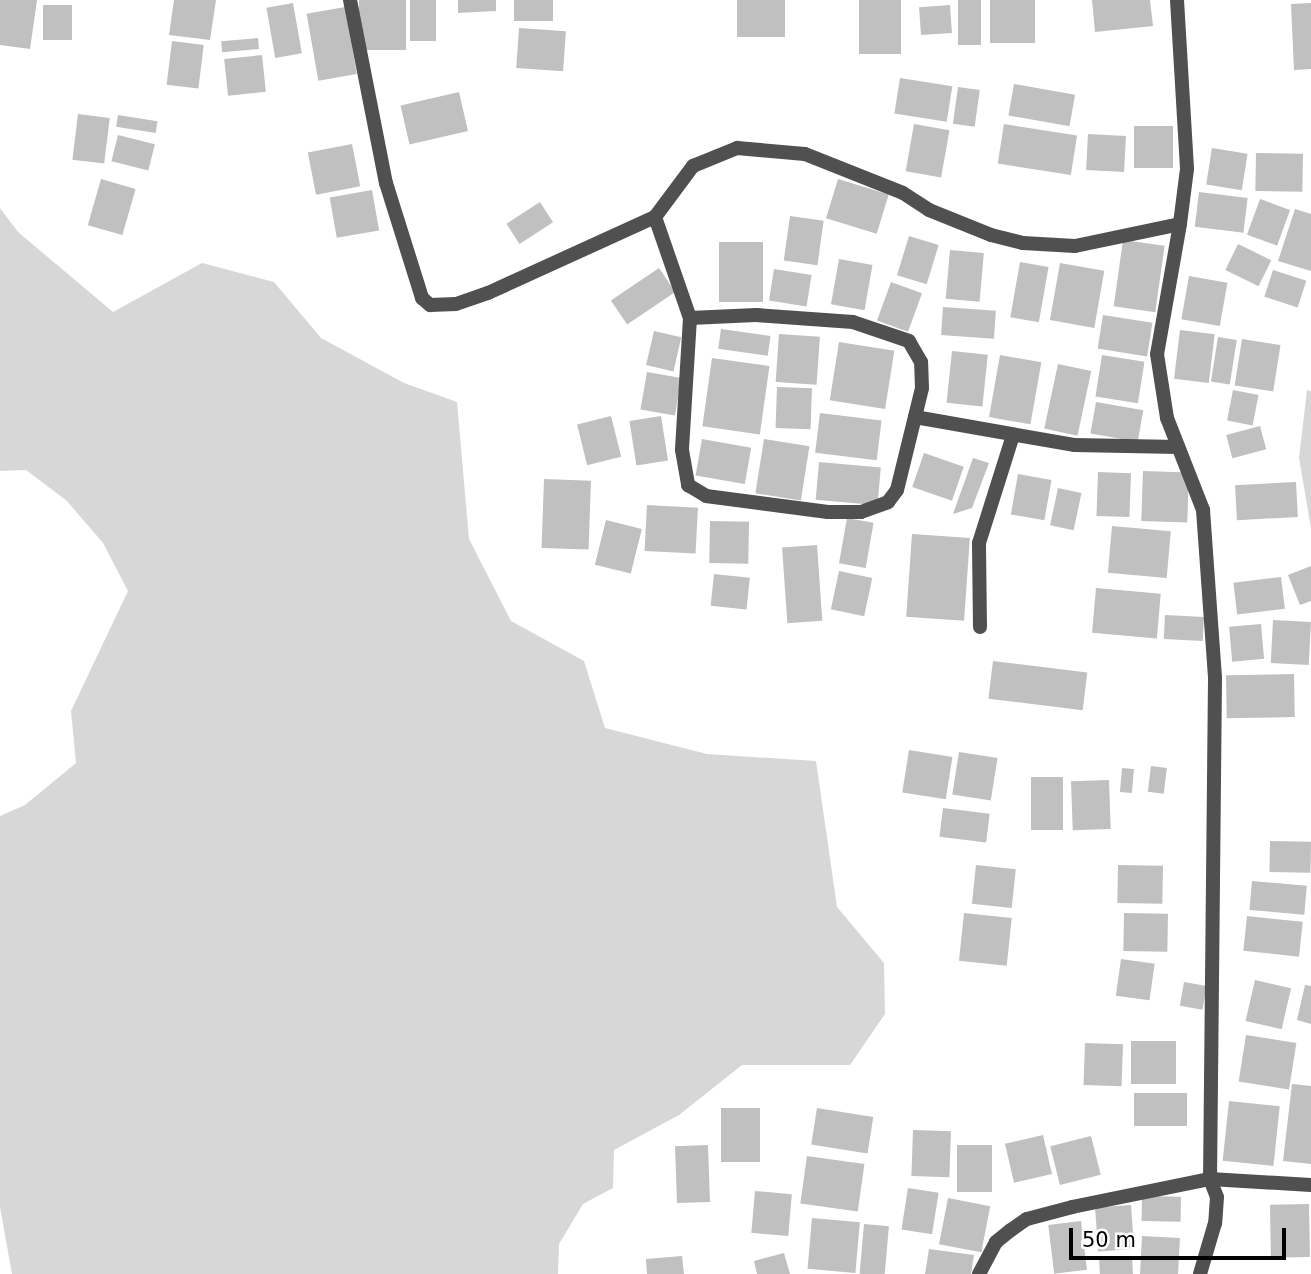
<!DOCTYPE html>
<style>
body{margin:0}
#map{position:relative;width:1311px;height:1274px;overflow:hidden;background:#fff;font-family:"DejaVu Sans",sans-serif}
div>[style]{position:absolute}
.green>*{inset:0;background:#d7d7d7}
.building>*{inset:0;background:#c0c0c0;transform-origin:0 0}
.street>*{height:14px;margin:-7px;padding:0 7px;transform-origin:7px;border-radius:7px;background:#505050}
span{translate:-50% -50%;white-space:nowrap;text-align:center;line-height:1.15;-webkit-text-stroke:7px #fff;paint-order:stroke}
.scale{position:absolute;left:1069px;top:1228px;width:217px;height:32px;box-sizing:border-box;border:4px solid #000;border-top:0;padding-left:9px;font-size:21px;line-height:24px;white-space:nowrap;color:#000;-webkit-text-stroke:5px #fff;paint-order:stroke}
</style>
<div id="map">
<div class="green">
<i style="clip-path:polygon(0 208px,18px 232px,113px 312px,202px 263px,274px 282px,321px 338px,404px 383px,457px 402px,469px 539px,511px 621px,584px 661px,605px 728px,707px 754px,816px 761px,837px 907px,884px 963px,885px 1014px,850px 1065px,742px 1065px,679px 1115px,614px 1150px,613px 1188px,583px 1204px,559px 1244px,558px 1274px,12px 1274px,0 1207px,0 816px,25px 805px,76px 763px,71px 711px,128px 591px,103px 543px,67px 501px,26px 470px,0 471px)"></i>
<i style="clip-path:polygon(1307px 390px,1311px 391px,1311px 528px,1299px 458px)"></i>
</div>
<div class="building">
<i style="clip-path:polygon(0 0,37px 0,30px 49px,0 45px)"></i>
<i style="clip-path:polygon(174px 0,216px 0,210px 40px,169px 35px)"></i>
<i style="left:359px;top:0;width:47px;height:50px"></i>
<i style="left:410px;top:0;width:26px;height:41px"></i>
<i style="clip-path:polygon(458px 0,496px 0,496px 11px,458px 13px)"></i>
<i style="left:514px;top:0;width:39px;height:21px"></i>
<i style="left:737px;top:0;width:48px;height:37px"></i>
<i style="left:859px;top:0;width:42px;height:54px"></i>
<i style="left:958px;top:0;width:23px;height:45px"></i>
<i style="left:990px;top:0;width:45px;height:43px"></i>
<i style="clip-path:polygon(1092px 0,1150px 0,1153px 26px,1095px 32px)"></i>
<i style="left:293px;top:3px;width:51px;height:27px;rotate:80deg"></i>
<i style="clip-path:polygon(1311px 3px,1311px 69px,1294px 70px,1291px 4px)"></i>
<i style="left:43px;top:5px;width:29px;height:35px"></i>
<i style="left:950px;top:5px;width:28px;height:31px;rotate:86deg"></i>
<i style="left:345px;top:7px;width:68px;height:39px;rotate:80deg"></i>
<i style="left:519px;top:28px;width:47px;height:40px;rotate:4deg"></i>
<i style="left:258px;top:38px;width:11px;height:37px;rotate:85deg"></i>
<i style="left:172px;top:41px;width:32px;height:44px;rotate:7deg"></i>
<i style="left:262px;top:55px;width:37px;height:38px;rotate:84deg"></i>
<i style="left:900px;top:78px;width:53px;height:36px;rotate:9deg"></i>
<i style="left:1014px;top:84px;width:62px;height:32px;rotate:10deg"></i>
<i style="left:958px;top:87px;width:22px;height:37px;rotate:8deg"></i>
<i style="left:459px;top:92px;width:40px;height:60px;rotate:77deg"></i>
<i style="left:78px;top:114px;width:32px;height:46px;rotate:7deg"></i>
<i style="left:118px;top:115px;width:40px;height:12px;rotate:9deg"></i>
<i style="left:914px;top:124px;width:36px;height:48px;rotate:10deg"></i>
<i style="left:1004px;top:124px;width:74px;height:40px;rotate:9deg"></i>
<i style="left:1134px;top:126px;width:39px;height:42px"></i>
<i style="left:1088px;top:134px;width:38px;height:36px;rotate:3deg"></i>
<i style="left:118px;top:135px;width:38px;height:27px;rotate:14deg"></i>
<i style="left:352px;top:144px;width:43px;height:45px;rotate:79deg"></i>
<i style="left:1212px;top:148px;width:36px;height:37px;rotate:9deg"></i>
<i style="left:1256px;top:153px;width:47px;height:38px;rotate:1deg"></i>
<i style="left:101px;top:179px;width:36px;height:48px;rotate:16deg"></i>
<i style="left:838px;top:179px;width:53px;height:41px;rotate:17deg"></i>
<i style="left:372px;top:190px;width:41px;height:43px;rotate:80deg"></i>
<i style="left:1199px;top:192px;width:49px;height:35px;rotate:7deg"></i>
<i style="left:1260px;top:199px;width:32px;height:38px;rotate:20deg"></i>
<i style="left:540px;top:202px;width:24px;height:40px;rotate:57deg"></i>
<i style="clip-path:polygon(1295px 209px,1311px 214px,1311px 271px,1278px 261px)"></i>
<i style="left:790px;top:216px;width:34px;height:45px;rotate:8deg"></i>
<i style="left:909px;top:236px;width:31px;height:41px;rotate:17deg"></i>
<i style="left:1123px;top:240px;width:42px;height:67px;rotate:8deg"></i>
<i style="left:719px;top:242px;width:44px;height:60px"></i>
<i style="left:1238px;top:244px;width:37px;height:29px;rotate:26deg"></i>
<i style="left:950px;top:250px;width:34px;height:49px;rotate:5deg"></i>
<i style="left:839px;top:259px;width:34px;height:46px;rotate:10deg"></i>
<i style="left:1020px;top:262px;width:29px;height:56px;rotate:10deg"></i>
<i style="left:1060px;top:263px;width:45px;height:58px;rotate:10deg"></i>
<i style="left:659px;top:268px;width:29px;height:58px;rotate:56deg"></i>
<i style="left:774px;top:269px;width:38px;height:32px;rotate:9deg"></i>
<i style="left:1273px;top:270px;width:35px;height:28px;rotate:18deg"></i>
<i style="left:1189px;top:276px;width:39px;height:44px;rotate:10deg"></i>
<i style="left:891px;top:282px;width:33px;height:41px;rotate:20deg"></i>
<i style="left:943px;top:307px;width:53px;height:28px;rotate:4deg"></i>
<i style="left:1103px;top:315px;width:50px;height:34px;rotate:9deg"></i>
<i style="left:721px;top:329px;width:50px;height:20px;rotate:8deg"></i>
<i style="left:1180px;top:330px;width:35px;height:49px;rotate:7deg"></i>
<i style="left:654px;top:331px;width:28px;height:35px;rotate:13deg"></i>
<i style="left:779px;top:334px;width:41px;height:48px;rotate:4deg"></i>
<i style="left:1218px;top:337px;width:19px;height:45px;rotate:9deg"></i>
<i style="left:1242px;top:339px;width:39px;height:47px;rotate:9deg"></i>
<i style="left:839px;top:342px;width:56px;height:59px;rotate:9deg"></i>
<i style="left:952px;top:351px;width:36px;height:52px;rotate:6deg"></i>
<i style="left:1000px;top:355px;width:42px;height:63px;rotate:10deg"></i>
<i style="left:1102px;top:355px;width:43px;height:42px;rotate:9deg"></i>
<i style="left:712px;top:358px;width:58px;height:69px;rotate:8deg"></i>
<i style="left:1058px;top:364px;width:34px;height:66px;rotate:12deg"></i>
<i style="left:647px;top:372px;width:35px;height:38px;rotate:10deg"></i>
<i style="left:777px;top:387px;width:35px;height:41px;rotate:2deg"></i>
<i style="left:1233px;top:390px;width:26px;height:31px;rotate:11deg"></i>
<i style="left:1096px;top:402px;width:48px;height:32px;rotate:10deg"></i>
<i style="left:820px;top:413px;width:62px;height:40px;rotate:7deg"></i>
<i style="left:611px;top:416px;width:42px;height:35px;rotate:76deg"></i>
<i style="left:661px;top:416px;width:45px;height:32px;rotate:81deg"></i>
<i style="left:1260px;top:426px;width:24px;height:35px;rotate:75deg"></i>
<i style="left:702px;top:439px;width:50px;height:37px;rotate:10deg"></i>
<i style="left:764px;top:439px;width:46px;height:55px;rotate:9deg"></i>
<i style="left:924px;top:453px;width:42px;height:36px;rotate:19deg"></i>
<i style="clip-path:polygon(973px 458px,989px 463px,972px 508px,953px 514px)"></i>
<i style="left:819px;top:462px;width:62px;height:38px;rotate:5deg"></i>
<i style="left:1143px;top:471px;width:46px;height:50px;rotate:2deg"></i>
<i style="left:1098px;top:472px;width:33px;height:44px;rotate:2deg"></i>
<i style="left:1018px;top:474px;width:34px;height:41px;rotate:10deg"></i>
<i style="left:544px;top:479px;width:47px;height:69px;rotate:2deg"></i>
<i style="left:1296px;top:482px;width:35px;height:61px;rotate:87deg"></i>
<i style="left:1058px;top:488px;width:24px;height:38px;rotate:12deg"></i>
<i style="left:647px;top:505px;width:51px;height:46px;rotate:3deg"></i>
<i style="left:847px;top:518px;width:27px;height:46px;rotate:10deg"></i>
<i style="left:606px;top:520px;width:37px;height:46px;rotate:14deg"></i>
<i style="left:710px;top:521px;width:39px;height:42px;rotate:1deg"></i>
<i style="left:1112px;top:526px;width:59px;height:47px;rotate:5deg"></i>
<i style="left:912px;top:534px;width:58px;height:83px;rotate:4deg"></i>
<i style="left:817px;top:545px;width:76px;height:35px;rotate:86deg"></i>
<i style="clip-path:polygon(1311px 566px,1311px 601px,1300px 605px,1288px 575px)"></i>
<i style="left:839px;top:571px;width:34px;height:39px;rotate:12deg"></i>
<i style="left:714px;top:574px;width:36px;height:32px;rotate:6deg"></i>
<i style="left:1281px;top:577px;width:32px;height:48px;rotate:83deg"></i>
<i style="left:1096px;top:588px;width:65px;height:45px;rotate:5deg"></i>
<i style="left:1165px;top:615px;width:39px;height:24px;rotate:3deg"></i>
<i style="left:1273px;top:620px;width:38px;height:43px;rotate:3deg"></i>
<i style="left:1261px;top:624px;width:35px;height:32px;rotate:85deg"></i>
<i style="left:993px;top:661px;width:95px;height:38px;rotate:7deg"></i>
<i style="left:1294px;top:674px;width:43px;height:68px;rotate:89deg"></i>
<i style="left:909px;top:750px;width:44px;height:43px;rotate:9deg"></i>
<i style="left:959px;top:752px;width:39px;height:43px;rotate:9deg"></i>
<i style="left:1151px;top:766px;width:16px;height:26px;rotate:7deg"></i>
<i style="left:1122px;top:768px;width:12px;height:24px;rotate:5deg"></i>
<i style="left:1031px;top:777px;width:32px;height:53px"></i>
<i style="left:1109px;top:780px;width:49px;height:38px;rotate:88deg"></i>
<i style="left:943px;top:808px;width:47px;height:29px;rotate:7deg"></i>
<i style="left:1270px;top:841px;width:41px;height:31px;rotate:1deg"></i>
<i style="left:976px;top:865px;width:40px;height:39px;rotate:6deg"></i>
<i style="left:1118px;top:865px;width:45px;height:38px;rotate:1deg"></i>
<i style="left:1252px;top:881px;width:55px;height:29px;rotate:5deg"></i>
<i style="left:964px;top:913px;width:48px;height:48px;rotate:6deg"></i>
<i style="left:1124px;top:913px;width:44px;height:38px;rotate:1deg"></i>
<i style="left:1247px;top:916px;width:56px;height:35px;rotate:6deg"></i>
<i style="left:1121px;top:959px;width:34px;height:37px;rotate:8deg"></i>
<i style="left:1255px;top:980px;width:37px;height:42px;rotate:13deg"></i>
<i style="left:1184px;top:982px;width:23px;height:24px;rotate:10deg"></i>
<i style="clip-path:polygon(1305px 985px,1311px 986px,1311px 1024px,1297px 1020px)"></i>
<i style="left:1246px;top:1035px;width:51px;height:47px;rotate:9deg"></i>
<i style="left:1131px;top:1041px;width:45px;height:43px"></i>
<i style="left:1085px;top:1043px;width:38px;height:42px;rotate:2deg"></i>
<i style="clip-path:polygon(1292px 1084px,1311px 1086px,1311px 1164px,1283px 1161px)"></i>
<i style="left:1134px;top:1093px;width:53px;height:33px"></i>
<i style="left:1229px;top:1101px;width:51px;height:60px;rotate:6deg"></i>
<i style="left:721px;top:1108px;width:39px;height:54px"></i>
<i style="left:817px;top:1108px;width:57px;height:37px;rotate:9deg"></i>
<i style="left:913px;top:1130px;width:38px;height:46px;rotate:2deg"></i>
<i style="left:1043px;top:1135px;width:40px;height:39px;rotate:77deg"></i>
<i style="left:1091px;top:1136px;width:40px;height:42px;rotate:76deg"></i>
<i style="left:708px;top:1145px;width:57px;height:33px;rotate:88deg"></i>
<i style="left:957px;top:1145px;width:35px;height:47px"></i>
<i style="left:807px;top:1156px;width:58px;height:48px;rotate:8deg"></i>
<i style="left:908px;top:1188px;width:31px;height:42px;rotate:9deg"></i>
<i style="left:755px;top:1191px;width:37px;height:42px;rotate:5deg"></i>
<i style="left:1142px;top:1196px;width:39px;height:25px;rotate:1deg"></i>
<i style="left:948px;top:1198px;width:43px;height:47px;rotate:11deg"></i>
<i style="left:1309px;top:1204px;width:53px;height:39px;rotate:89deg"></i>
<i style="left:1131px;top:1205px;width:44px;height:36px;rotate:86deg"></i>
<i style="left:812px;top:1218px;width:48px;height:51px;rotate:5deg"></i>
<i style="left:1081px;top:1221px;width:49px;height:33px;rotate:83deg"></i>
<i style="left:864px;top:1224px;width:25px;height:50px;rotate:5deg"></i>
<i style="left:1142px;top:1236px;width:38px;height:38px;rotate:3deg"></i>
<i style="clip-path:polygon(929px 1249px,974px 1255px,971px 1274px,925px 1274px)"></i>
<i style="clip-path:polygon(784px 1253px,790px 1274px,757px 1274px,754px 1261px)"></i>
<i style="clip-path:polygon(682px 1256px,684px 1274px,647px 1274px,646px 1259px)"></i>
<i style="left:1132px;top:1256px;width:18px;height:33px;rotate:87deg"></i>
</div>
<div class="street">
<i style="left:350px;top:0;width:187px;rotate:78.9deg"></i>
<i style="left:386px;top:183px;width:121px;rotate:72.6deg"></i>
<i style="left:422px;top:298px;width:11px;rotate:41deg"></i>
<i style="left:430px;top:305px;width:26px;rotate:-2deg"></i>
<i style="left:456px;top:304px;width:34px;rotate:-19deg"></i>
<i style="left:488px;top:293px;width:183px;rotate:-24.5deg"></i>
<i style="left:655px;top:217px;width:64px;rotate:-53.3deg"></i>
<i style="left:693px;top:166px;width:48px;rotate:-22.2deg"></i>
<i style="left:737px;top:148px;width:68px;rotate:5deg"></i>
<i style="left:805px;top:154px;width:105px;rotate:21.7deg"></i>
<i style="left:903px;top:193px;width:31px;rotate:33deg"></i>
<i style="left:929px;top:210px;width:67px;rotate:22deg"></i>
<i style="left:991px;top:235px;width:33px;rotate:14deg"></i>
<i style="left:1023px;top:243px;width:52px;rotate:3.3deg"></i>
<i style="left:1075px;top:246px;width:107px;rotate:-11.8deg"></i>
<i style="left:1180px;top:224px;width:132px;rotate:100deg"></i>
<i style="left:1157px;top:354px;width:65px;rotate:81.1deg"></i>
<i style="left:1167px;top:418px;width:99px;rotate:68.6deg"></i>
<i style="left:1203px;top:510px;width:169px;rotate:85.9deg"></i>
<i style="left:1215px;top:679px;width:500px;rotate:90.57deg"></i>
<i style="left:1210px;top:1179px;width:19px;rotate:69deg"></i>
<i style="left:1217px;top:1197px;width:26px;rotate:94deg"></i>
<i style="left:1215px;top:1223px;width:53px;rotate:106.4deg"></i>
<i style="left:1177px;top:0;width:169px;rotate:86.6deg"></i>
<i style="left:1187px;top:169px;width:55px;rotate:97.3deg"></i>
<i style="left:655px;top:217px;width:107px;rotate:70.9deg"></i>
<i style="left:690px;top:318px;width:132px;rotate:93.5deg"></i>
<i style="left:682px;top:450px;width:36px;rotate:80deg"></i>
<i style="left:688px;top:485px;width:21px;rotate:31deg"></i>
<i style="left:706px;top:496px;width:123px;rotate:7.5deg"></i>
<i style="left:828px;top:512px;width:33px"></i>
<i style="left:861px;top:512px;width:29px;rotate:-20deg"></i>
<i style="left:888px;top:502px;width:15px;rotate:-53deg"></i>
<i style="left:897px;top:490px;width:105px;rotate:-76.2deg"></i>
<i style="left:922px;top:388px;width:26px;rotate:-92deg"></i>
<i style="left:921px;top:362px;width:24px;rotate:-120deg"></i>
<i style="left:909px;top:341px;width:59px;rotate:-161.3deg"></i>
<i style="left:853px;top:322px;width:97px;rotate:-175.9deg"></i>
<i style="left:756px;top:315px;width:66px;rotate:177.4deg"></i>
<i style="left:915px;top:417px;width:161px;rotate:10deg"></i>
<i style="left:1074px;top:445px;width:104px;rotate:1.1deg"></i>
<i style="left:980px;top:627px;width:84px;rotate:-90.7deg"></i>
<i style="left:979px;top:543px;width:113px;rotate:-72.5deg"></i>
<i style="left:979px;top:1274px;width:36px;rotate:-62deg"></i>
<i style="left:996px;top:1242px;width:19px;rotate:-39deg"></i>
<i style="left:1011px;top:1230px;width:19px;rotate:-35deg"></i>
<i style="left:1027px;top:1219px;width:47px;rotate:-14.9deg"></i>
<i style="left:1072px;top:1207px;width:141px;rotate:-11.5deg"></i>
<i style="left:1210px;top:1179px;width:101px;rotate:3.4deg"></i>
</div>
<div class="scale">50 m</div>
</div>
